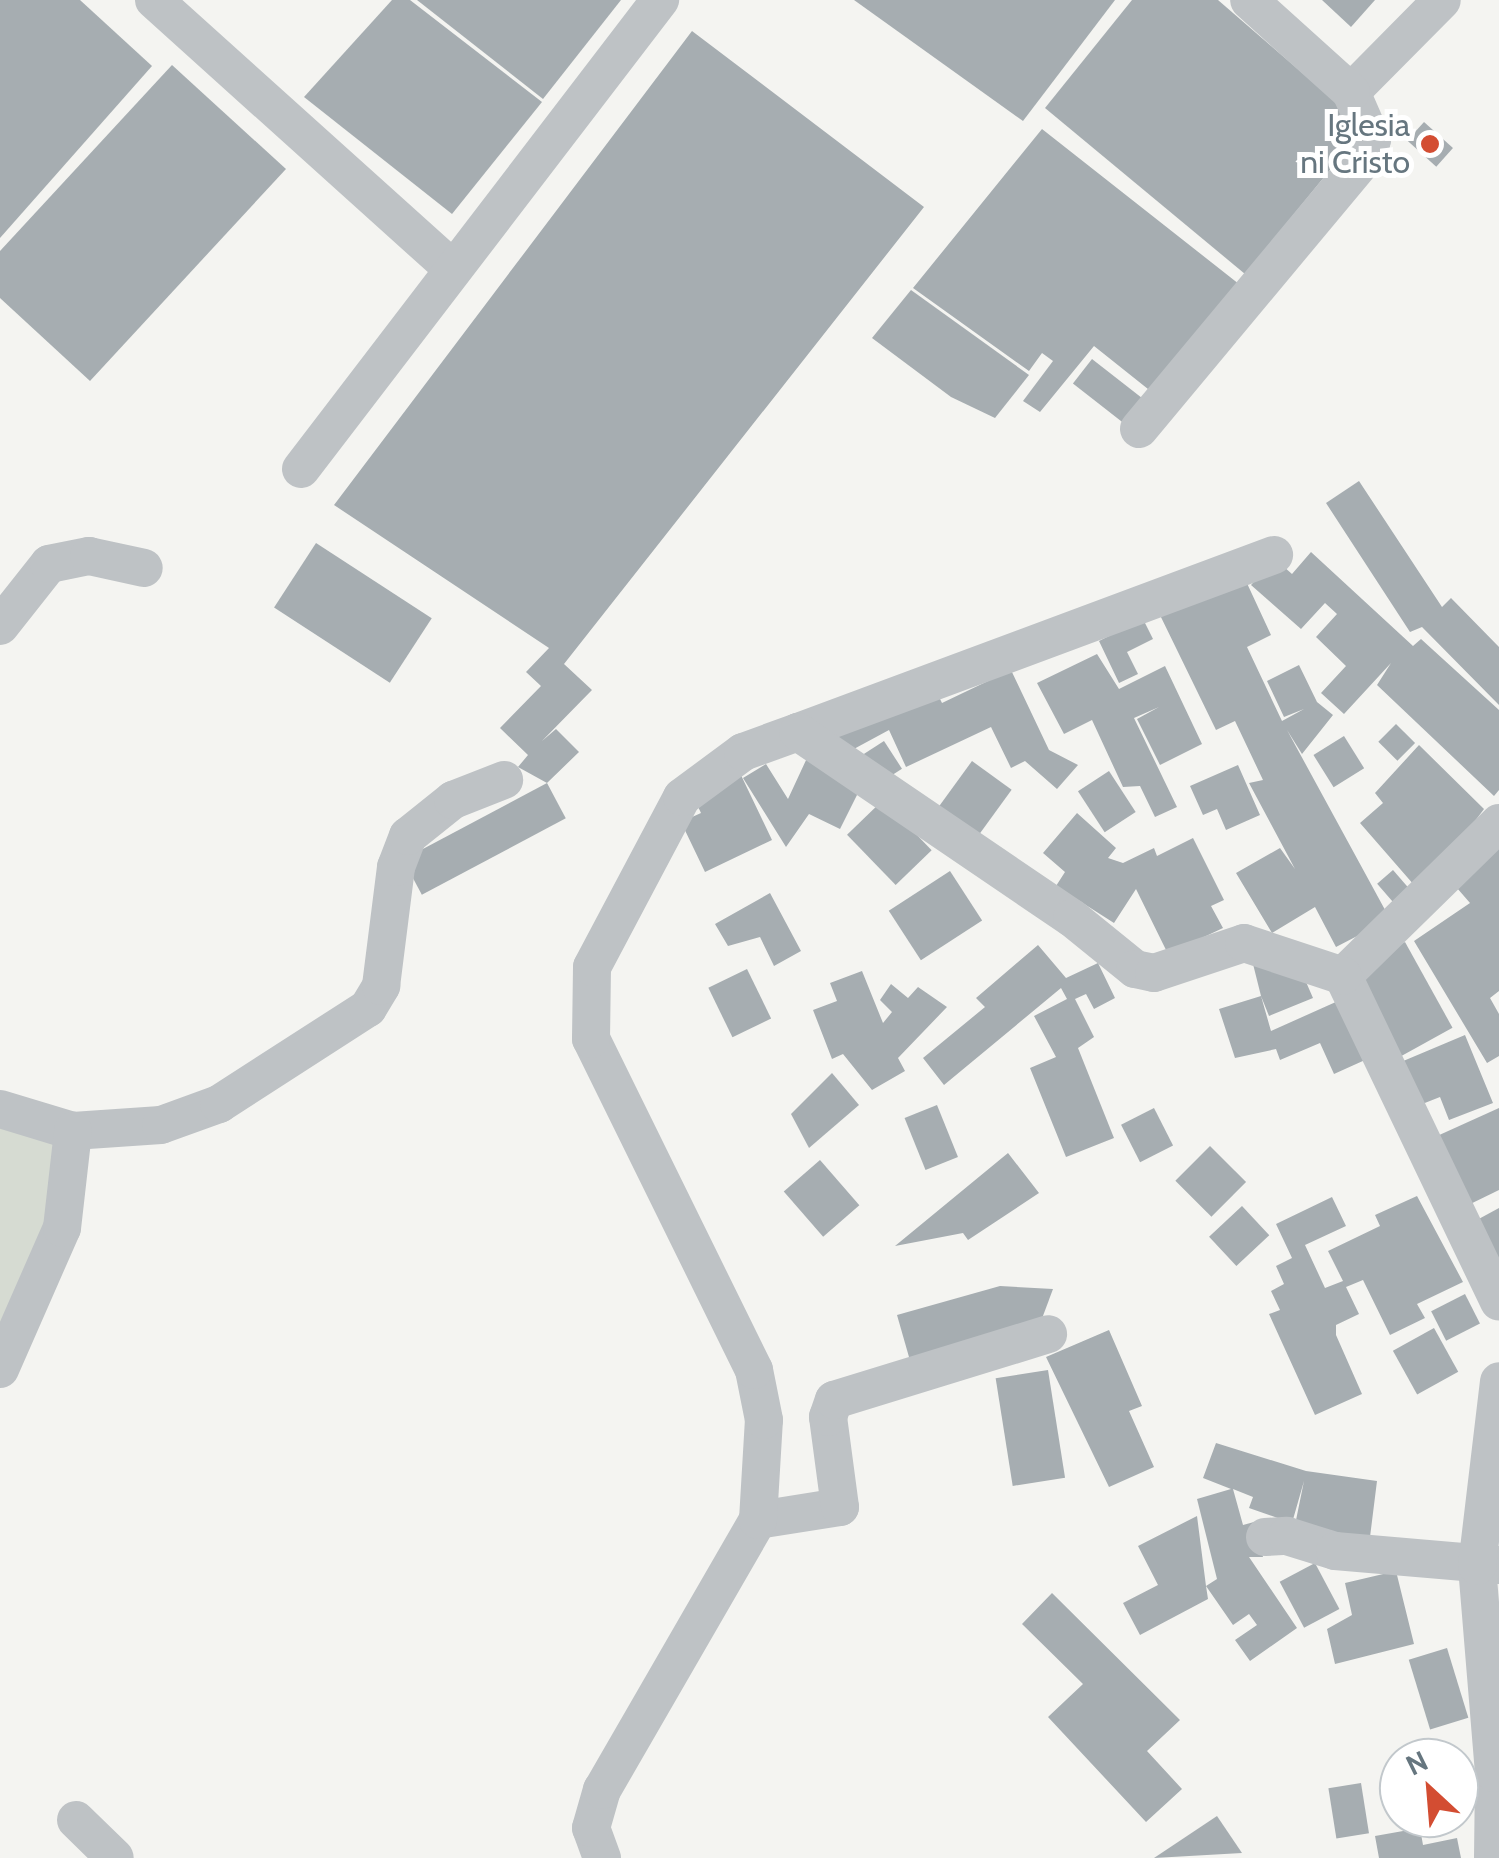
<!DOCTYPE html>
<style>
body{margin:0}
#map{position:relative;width:1499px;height:1858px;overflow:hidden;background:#f4f4f1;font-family:Cabin,sans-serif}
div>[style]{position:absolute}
.green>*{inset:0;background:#d6dbd2}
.building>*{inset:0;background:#a6adb1;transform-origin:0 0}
.minor>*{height:38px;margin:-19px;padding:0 19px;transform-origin:19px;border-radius:19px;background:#bec2c5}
.dots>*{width:28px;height:28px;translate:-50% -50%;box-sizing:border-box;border:5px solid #fff;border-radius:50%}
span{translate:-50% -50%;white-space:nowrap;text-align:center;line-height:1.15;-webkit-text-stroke:10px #fff;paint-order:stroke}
.poi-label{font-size:32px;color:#66767f}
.right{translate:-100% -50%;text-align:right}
.north{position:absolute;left:1379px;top:1738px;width:100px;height:100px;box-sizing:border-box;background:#fff;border:2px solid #c2c8cc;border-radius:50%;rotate:334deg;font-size:28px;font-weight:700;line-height:40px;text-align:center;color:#66767f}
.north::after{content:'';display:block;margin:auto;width:35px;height:45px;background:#d34d32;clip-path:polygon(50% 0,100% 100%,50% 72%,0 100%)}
</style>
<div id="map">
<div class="green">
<i style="clip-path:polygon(0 1109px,73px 1131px,0 1369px)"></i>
</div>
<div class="building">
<i style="clip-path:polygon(0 0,80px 0,152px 66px,0 238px)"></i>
<i style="clip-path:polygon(392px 0,410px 0,542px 102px,452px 214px,304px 97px)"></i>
<i style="clip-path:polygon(417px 0,621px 0,543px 99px)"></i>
<i style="clip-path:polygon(854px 0,1115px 0,1023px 121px)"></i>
<i style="clip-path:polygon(1132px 0,1218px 0,1365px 127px,1245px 274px,1045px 108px)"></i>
<i style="clip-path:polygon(1322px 0,1375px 0,1351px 27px)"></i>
<i style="clip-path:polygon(692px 31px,924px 207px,564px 664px,592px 690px,542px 741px,556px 729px,579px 752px,547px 783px,518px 767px,528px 755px,500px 728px,541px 686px,526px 672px,549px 648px,334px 505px)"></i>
<i style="clip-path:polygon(172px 65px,286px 169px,90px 381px,0 298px,0 251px)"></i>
<i style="left:1424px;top:122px;width:39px;height:25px;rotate:42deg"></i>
<i style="clip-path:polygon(1042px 129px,1244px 288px,1158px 397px,1094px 346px,1040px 412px,1023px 401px,1053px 361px,1042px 353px,1029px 371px,913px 288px)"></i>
<i style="clip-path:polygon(911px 290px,1029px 375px,995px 418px,951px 397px,872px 338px)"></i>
<i style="left:1092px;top:359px;width:65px;height:31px;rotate:38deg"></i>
<i style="clip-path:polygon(1359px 481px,1442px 607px,1451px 598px,1499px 647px,1499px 705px,1422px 627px,1410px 632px,1326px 503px)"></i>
<i style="left:316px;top:543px;width:138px;height:77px;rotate:33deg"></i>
<i style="clip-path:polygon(1311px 552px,1413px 646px,1421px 639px,1499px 710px,1499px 790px,1494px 796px,1377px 685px,1391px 663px,1344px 714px,1321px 693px,1346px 666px,1316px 637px,1337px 614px,1325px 603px,1301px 629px,1251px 585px,1275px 559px,1292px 574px)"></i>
<i style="clip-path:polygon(1245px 579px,1271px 635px,1247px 647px,1282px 721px,1304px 709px,1284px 717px,1267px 681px,1299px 665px,1317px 702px,1333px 715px,1302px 754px,1287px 730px,1390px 919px,1336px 947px,1315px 907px,1272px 933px,1236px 873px,1280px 848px,1295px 869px,1249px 783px,1263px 780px,1235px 721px,1216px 730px,1158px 611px)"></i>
<i style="clip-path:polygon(1143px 619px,1153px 639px,1127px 652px,1138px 674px,1119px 683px,1099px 641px)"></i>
<i style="clip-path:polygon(1097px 654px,1119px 689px,1165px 666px,1202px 744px,1160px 765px,1137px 719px,1159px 707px,1134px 718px,1177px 807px,1155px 817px,1140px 786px,1123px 787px,1092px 720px,1064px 734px,1037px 683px)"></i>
<i style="clip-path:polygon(1011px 670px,1049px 750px,1078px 765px,1057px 789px,1025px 761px,1011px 768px,991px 727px,906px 767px,889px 730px,852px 750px,819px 729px,934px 687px,942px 703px)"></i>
<i style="left:1396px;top:724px;width:27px;height:25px;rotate:45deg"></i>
<i style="left:1344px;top:736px;width:38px;height:36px;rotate:58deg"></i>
<i style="left:884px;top:741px;width:33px;height:25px;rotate:57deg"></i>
<i style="clip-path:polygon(1419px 745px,1484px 809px,1421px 893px,1360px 823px,1383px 803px,1375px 793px)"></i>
<i style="clip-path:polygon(807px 758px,863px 783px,840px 829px,809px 814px,786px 847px,743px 778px,766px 764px,788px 799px)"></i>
<i style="left:972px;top:761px;width:49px;height:64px;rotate:36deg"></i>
<i style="clip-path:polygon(1238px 765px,1260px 815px,1226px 830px,1217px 809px,1203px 815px,1190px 786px)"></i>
<i style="clip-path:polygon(739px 771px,772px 840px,705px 872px,681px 822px,701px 813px,692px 794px)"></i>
<i style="left:1109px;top:771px;width:49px;height:37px;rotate:57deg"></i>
<i style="left:547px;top:783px;width:40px;height:163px;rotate:62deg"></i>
<i style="left:883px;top:800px;width:70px;height:50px;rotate:46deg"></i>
<i style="clip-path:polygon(1077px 813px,1116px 848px,1108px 858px,1123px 863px,1154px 848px,1157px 856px,1193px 838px,1224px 900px,1211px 906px,1223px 928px,1168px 954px,1136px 889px,1114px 923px,1056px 886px,1065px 872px,1043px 853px)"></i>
<i style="clip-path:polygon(1499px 843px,1499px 991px,1490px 998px,1499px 1014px,1499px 1056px,1487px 1063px,1414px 941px,1470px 903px,1457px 888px)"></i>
<i style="left:1393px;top:870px;width:35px;height:21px;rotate:49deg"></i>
<i style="left:950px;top:871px;width:59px;height:73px;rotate:57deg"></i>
<i style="clip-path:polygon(770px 893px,801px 951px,774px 966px,760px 937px,728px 946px,715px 924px)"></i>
<i style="left:1405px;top:942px;width:98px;height:60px;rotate:61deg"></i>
<i style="clip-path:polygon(1038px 945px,1066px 978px,1098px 963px,1115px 998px,1094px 1009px,1086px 994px,1075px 999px,1094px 1037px,1078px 1048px,1114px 1138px,1066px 1157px,1030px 1068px,1056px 1057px,1034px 1016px,1067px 999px,1061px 988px,944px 1085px,923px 1058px,985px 1007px,976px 998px)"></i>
<i style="clip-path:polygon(1251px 956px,1303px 975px,1313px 998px,1269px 1016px,1261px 996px,1271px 1031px,1338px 1001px,1365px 1060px,1334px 1074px,1320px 1043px,1280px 1060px,1276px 1049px,1235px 1058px,1219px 1009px,1261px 996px)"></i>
<i style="left:747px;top:969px;width:55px;height:43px;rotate:64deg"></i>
<i style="clip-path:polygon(862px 971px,883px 1023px,892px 1012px,880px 1000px,891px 984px,908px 998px,918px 987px,947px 1007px,898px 1058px,905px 1071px,872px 1090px,843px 1054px,832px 1059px,813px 1010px,837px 1001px,830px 983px)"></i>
<i style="clip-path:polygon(1465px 1035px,1493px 1103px,1449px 1120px,1440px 1097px,1407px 1110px,1389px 1067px)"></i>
<i style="clip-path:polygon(832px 1073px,859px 1105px,809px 1148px,791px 1114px)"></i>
<i style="left:937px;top:1105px;width:56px;height:35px;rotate:68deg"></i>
<i style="left:1154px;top:1108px;width:42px;height:37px;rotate:63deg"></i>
<i style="clip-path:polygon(1499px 1108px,1499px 1190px,1458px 1210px,1426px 1141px)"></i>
<i style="left:1210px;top:1146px;width:51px;height:49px;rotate:45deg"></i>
<i style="clip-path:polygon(1008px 1153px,1039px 1193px,968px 1240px,963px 1233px,895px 1246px)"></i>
<i style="left:820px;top:1160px;width:60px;height:48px;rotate:49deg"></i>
<i style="clip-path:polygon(1417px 1196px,1463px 1282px,1417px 1304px,1425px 1318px,1390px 1335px,1363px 1280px,1346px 1287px,1359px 1314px,1336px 1325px,1336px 1335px,1362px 1394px,1315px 1415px,1269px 1314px,1280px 1310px,1271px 1291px,1284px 1284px,1276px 1266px,1292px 1258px,1276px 1224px,1332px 1197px,1346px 1226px,1305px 1245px,1325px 1288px,1343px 1281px,1328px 1251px,1380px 1226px,1375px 1215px)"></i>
<i style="left:1242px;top:1206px;width:40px;height:45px;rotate:47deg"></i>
<i style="clip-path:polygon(1499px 1208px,1499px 1268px,1475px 1221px)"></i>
<i style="clip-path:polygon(1000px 1286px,1053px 1289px,1037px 1332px,911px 1364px,897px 1315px)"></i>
<i style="left:1465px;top:1294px;width:33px;height:38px;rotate:63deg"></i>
<i style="left:1434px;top:1328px;width:50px;height:47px;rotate:61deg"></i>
<i style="clip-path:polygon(1109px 1330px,1142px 1406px,1129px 1411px,1154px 1467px,1109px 1487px,1046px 1357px)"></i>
<i style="left:1048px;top:1370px;width:109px;height:53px;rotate:81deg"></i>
<i style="clip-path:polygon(1216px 1443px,1306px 1471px,1377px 1481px,1369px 1545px,1295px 1525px,1304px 1481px,1292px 1523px,1249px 1508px,1253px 1497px,1233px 1489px,1243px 1525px,1254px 1522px,1263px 1557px,1249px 1557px,1297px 1628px,1250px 1661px,1235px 1640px,1257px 1625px,1249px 1614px,1233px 1625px,1206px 1586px,1208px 1599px,1140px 1635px,1123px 1603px,1158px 1585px,1138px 1546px,1197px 1516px,1206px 1586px,1217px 1579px,1197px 1499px,1231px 1489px,1203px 1478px)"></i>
<i style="left:1315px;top:1563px;width:52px;height:40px;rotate:62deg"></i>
<i style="clip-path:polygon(1396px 1571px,1414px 1644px,1335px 1664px,1327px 1629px,1352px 1615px,1345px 1583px)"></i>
<i style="clip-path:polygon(1052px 1593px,1180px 1720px,1147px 1751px,1182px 1789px,1146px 1822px,1048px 1717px,1083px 1684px,1022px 1624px)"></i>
<i style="left:1447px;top:1648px;width:73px;height:40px;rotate:73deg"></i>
<i style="left:1361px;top:1783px;width:51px;height:33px;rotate:81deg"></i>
<i style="clip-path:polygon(1217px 1816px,1242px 1853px,1154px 1858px)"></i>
<i style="clip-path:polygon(1420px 1828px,1423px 1845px,1457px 1838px,1461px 1858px,1379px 1858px,1375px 1836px)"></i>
</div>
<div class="minor">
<i style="left:154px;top:0;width:402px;rotate:42deg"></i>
<i style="left:1351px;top:92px;width:129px;rotate:-45.3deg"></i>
<i style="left:1139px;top:429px;width:356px;rotate:-50.2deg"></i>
<i style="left:1367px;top:155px;width:16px;rotate:-72deg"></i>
<i style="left:1372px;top:140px;width:52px;rotate:-113.6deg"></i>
<i style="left:1351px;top:92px;width:137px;rotate:-138deg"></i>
<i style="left:301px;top:469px;width:591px;rotate:-52.57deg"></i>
<i style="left:0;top:626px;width:79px;rotate:-51.7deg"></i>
<i style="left:49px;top:564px;width:41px;rotate:-11.3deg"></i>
<i style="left:89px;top:556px;width:56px;rotate:12.3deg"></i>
<i style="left:798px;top:732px;width:508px;rotate:-20.4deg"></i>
<i style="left:1499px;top:823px;width:219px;rotate:135.6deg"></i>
<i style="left:1343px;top:976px;width:361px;rotate:64.4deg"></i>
<i style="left:0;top:1109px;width:76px;rotate:16.8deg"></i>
<i style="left:73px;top:1131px;width:88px;rotate:-3.9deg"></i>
<i style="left:161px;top:1125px;width:62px;rotate:-19.9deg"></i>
<i style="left:219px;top:1104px;width:177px;rotate:-32.8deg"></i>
<i style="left:368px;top:1008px;width:26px;rotate:-59deg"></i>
<i style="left:381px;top:986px;width:120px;rotate:-82.8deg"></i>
<i style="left:396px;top:867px;width:33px;rotate:-69deg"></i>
<i style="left:408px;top:836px;width:58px;rotate:-38.7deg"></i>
<i style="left:453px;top:800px;width:55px;rotate:-21.4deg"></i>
<i style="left:0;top:1369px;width:154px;rotate:-66.3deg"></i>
<i style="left:62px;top:1228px;width:98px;rotate:-83.5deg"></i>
<i style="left:758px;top:1520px;width:83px;rotate:-9deg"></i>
<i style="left:840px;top:1507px;width:91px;rotate:-97.6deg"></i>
<i style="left:828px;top:1417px;width:18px;rotate:-71deg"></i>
<i style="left:834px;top:1400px;width:224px;rotate:-17.1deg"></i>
<i style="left:1265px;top:1537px;width:22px;rotate:-3deg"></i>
<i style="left:1287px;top:1536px;width:50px;rotate:17.4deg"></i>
<i style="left:1335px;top:1551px;width:165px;rotate:4.9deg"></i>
<i style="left:76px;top:1820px;width:54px;rotate:44.3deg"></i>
<i style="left:602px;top:1858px;width:32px;rotate:-110deg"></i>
<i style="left:591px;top:1828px;width:40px;rotate:-74deg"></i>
<i style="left:602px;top:1790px;width:312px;rotate:-60deg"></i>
<i style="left:758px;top:1520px;width:100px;rotate:-86.6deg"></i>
<i style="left:764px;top:1420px;width:51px;rotate:-101.3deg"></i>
<i style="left:754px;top:1370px;width:369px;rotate:-116.2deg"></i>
<i style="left:591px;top:1039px;width:72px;rotate:-89.2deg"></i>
<i style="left:592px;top:967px;width:192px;rotate:-62.1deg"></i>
<i style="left:682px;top:797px;width:76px;rotate:-36.4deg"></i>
<i style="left:743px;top:752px;width:59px;rotate:-20deg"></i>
<i style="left:798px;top:732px;width:331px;rotate:34.2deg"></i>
<i style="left:1072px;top:918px;width:81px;rotate:39deg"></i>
<i style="left:1135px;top:969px;width:19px;rotate:12deg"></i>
<i style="left:1154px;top:973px;width:95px;rotate:-18.4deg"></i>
<i style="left:1244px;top:943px;width:104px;rotate:18.4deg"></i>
<i style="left:1493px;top:1858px;width:85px;rotate:-89.3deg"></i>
<i style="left:1494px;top:1773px;width:208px;rotate:-94.7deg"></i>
<i style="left:1477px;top:1566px;width:186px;rotate:-83.2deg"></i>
</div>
<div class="dots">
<i style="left:1430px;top:144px;background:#d34d32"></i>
</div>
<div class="poi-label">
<span class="right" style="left:1410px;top:144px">Iglesia<br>ni Cristo</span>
</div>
<div class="north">N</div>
</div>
